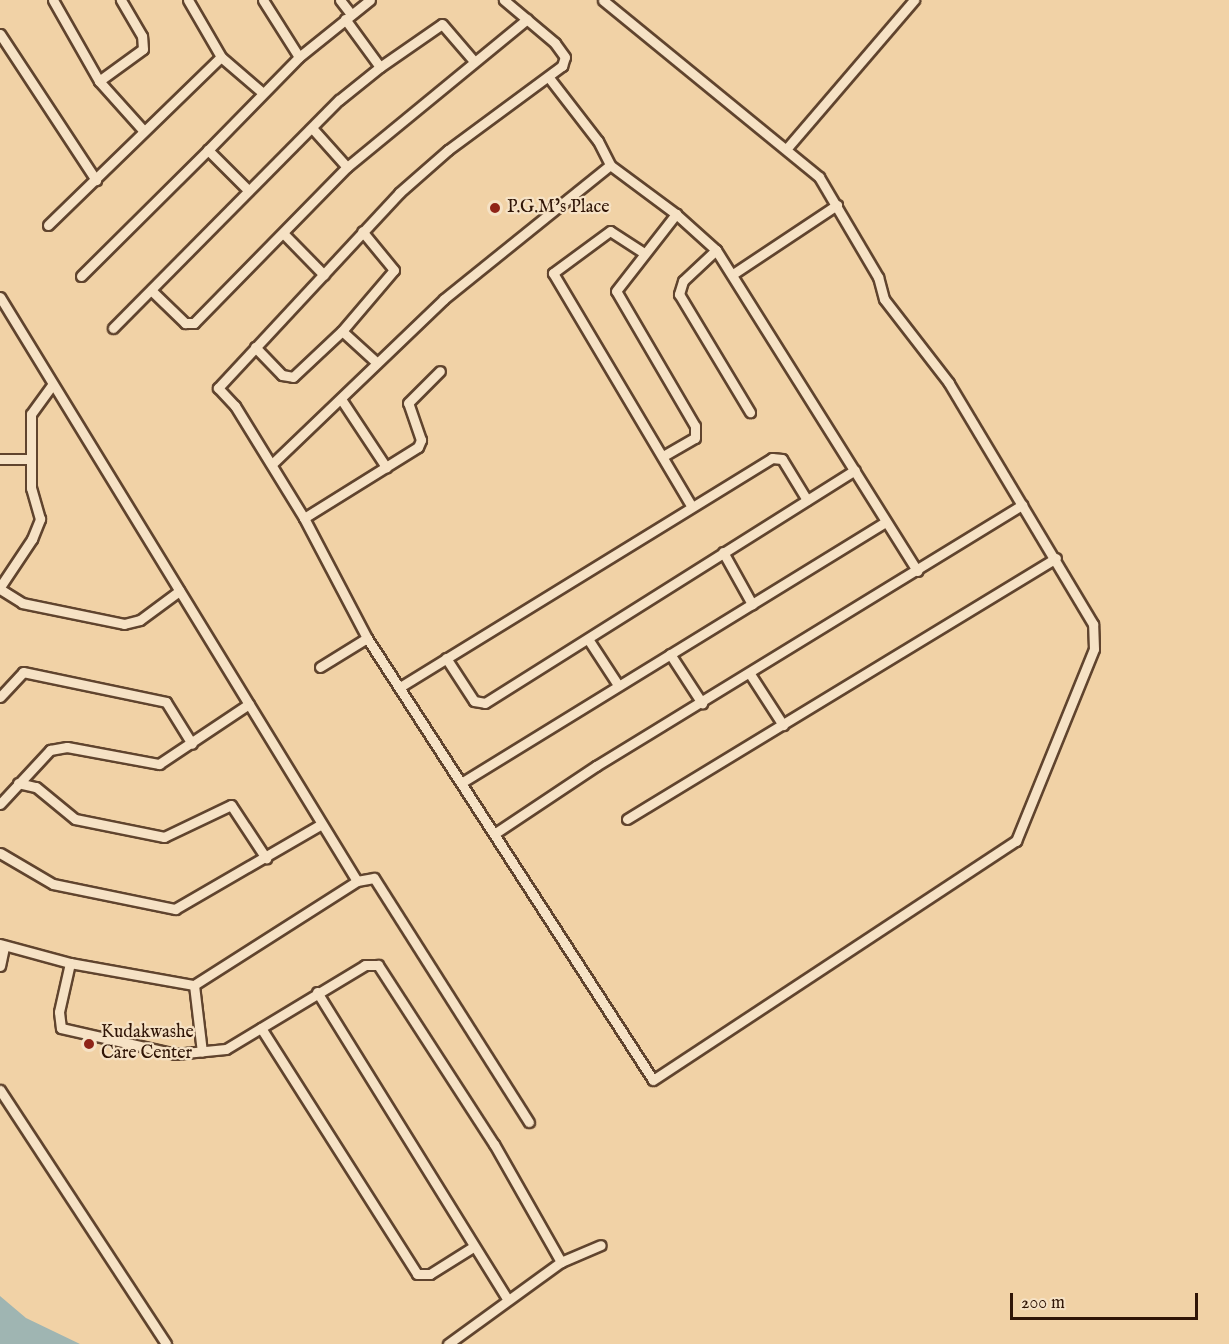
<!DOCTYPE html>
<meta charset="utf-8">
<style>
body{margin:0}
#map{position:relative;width:1229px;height:1344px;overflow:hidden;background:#f1d2a6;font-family:"IM FELL English",serif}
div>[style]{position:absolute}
.water>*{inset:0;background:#9fb5b2}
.roads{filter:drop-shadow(2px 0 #60442e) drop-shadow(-2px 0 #60442e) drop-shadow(0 2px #60442e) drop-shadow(0 -2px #60442e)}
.minor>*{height:9px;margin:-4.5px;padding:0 4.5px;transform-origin:4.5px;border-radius:4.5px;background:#f6e2c5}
.dots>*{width:16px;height:16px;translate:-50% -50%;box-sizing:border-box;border:3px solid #f6e2c5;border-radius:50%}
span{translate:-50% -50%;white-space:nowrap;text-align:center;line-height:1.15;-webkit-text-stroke:4.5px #f6e2c5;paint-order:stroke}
.poi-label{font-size:18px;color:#301506}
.left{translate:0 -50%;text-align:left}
.scale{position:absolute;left:1010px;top:1293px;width:188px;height:27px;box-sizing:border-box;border:3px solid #301506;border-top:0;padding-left:8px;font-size:18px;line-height:21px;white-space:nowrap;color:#301506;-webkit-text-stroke:4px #f6e2c5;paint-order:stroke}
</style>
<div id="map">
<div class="water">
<i style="clip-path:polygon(0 1296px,26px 1318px,80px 1344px,0 1344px)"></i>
</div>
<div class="roads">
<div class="minor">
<i style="left:53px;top:0;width:93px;rotate:60.4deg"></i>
<i style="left:99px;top:81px;width:66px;rotate:48.1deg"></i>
<i style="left:188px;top:0;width:66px;rotate:59.9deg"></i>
<i style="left:221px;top:57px;width:55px;rotate:40.6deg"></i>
<i style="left:263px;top:0;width:67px;rotate:57.7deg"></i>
<i style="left:340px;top:0;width:18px;rotate:52deg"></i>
<i style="left:345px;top:19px;width:59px;rotate:53.9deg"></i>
<i style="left:0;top:34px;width:175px;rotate:56.7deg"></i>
<i style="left:550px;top:79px;width:78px;rotate:52.3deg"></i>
<i style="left:598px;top:141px;width:27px;rotate:63deg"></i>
<i style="left:610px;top:165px;width:82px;rotate:36.6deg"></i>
<i style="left:676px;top:214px;width:54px;rotate:42deg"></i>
<i style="left:716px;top:250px;width:379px;rotate:57.9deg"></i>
<i style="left:99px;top:81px;width:54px;rotate:-36deg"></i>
<i style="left:143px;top:49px;width:13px;rotate:-94deg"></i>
<i style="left:142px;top:36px;width:42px;rotate:-120.3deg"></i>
<i style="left:312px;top:128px;width:52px;rotate:48.1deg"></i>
<i style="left:788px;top:147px;width:194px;rotate:-49.4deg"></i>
<i style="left:248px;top:190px;width:57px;rotate:-135deg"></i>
<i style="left:208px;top:150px;width:130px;rotate:-45.6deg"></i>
<i style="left:299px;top:57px;width:91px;rotate:-38.8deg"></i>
<i style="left:48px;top:225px;width:241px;rotate:-44.2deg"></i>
<i style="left:284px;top:234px;width:57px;rotate:45.7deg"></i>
<i style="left:716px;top:250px;width:45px;rotate:136.8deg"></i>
<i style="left:683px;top:281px;width:14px;rotate:107deg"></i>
<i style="left:679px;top:294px;width:138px;rotate:59deg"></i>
<i style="left:644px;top:253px;width:40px;rotate:-147.1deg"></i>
<i style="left:610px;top:231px;width:71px;rotate:143.6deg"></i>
<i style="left:553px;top:273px;width:270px;rotate:59.3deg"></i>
<i style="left:733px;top:274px;width:125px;rotate:-33.6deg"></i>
<i style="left:81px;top:276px;width:179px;rotate:-44.8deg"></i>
<i style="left:153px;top:292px;width:45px;rotate:44.1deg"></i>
<i style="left:185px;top:323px;width:9px"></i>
<i style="left:194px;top:323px;width:219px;rotate:-45.6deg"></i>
<i style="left:347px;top:167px;width:233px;rotate:-39.4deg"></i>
<i style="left:0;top:297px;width:684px;rotate:58.56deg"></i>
<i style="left:113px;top:328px;width:321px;rotate:-45.3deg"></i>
<i style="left:339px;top:100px;width:53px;rotate:-38.8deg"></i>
<i style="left:380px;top:67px;width:75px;rotate:-34.7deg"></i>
<i style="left:442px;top:24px;width:48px;rotate:49.3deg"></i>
<i style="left:342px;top:331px;width:47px;rotate:42.4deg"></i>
<i style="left:255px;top:347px;width:39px;rotate:46deg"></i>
<i style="left:282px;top:375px;width:11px;rotate:10deg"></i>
<i style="left:293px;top:377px;width:67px;rotate:-43.2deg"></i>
<i style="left:342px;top:331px;width:80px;rotate:-49.6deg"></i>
<i style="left:394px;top:270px;width:50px;rotate:-129.4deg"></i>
<i style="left:341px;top:399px;width:82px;rotate:56.5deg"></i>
<i style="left:665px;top:455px;width:34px;rotate:-30deg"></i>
<i style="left:695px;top:438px;width:12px;rotate:-90deg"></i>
<i style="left:695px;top:426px;width:156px;rotate:-120.3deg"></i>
<i style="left:616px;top:291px;width:98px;rotate:-52.1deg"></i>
<i style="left:0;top:459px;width:30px"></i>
<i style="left:272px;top:464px;width:238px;rotate:-43.8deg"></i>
<i style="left:444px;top:299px;width:213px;rotate:-38.9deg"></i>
<i style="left:304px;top:518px;width:134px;rotate:-31.9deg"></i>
<i style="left:418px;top:447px;width:8px;rotate:-67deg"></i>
<i style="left:421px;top:440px;width:39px;rotate:-109deg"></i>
<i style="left:408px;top:403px;width:45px;rotate:-45deg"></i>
<i style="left:723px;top:552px;width:60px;rotate:60.9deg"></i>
<i style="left:0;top:587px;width:58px;rotate:-56.3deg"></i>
<i style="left:32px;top:539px;width:22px;rotate:-68deg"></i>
<i style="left:40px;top:519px;width:32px;rotate:-106deg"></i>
<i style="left:31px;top:488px;width:74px;rotate:-90deg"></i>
<i style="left:31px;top:414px;width:34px;rotate:-54deg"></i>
<i style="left:0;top:589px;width:26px;rotate:32deg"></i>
<i style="left:22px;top:603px;width:104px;rotate:11.6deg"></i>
<i style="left:124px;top:624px;width:16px;rotate:-14deg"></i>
<i style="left:140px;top:620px;width:49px;rotate:-36.6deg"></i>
<i style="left:367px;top:638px;width:136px;rotate:-117.7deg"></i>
<i style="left:304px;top:518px;width:132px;rotate:-121.6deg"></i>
<i style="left:235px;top:406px;width:25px;rotate:-133deg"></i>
<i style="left:218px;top:388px;width:266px;rotate:-47.1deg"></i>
<i style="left:399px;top:193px;width:65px;rotate:-41.3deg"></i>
<i style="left:448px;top:150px;width:142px;rotate:-36.4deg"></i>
<i style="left:562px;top:66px;width:9px;rotate:-72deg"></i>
<i style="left:565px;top:57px;width:17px;rotate:-126deg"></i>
<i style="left:555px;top:43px;width:67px;rotate:-139.9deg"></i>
<i style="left:588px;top:639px;width:55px;rotate:56.9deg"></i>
<i style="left:670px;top:654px;width:59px;rotate:56.9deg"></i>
<i style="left:446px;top:658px;width:51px;rotate:56.9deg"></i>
<i style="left:474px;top:701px;width:11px;rotate:10deg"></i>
<i style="left:485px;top:703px;width:437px;rotate:-32.2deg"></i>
<i style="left:320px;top:667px;width:55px;rotate:-31.7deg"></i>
<i style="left:367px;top:638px;width:526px;rotate:57.09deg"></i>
<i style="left:653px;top:1080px;width:435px;rotate:-33.4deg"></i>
<i style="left:1016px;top:841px;width:207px;rotate:-67.9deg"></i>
<i style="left:1094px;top:649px;width:25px;rotate:-92deg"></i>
<i style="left:1093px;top:624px;width:281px;rotate:-120.9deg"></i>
<i style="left:949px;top:383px;width:106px;rotate:-127.7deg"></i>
<i style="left:884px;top:299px;width:23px;rotate:-105deg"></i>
<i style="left:878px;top:277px;width:116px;rotate:-120.5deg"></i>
<i style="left:819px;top:177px;width:279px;rotate:-140.7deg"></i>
<i style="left:750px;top:674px;width:61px;rotate:57.1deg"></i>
<i style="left:400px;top:687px;width:437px;rotate:-31.6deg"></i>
<i style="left:772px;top:458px;width:10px;rotate:6deg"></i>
<i style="left:782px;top:459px;width:48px;rotate:58.6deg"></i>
<i style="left:0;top:697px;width:34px;rotate:-47deg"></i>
<i style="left:23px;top:672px;width:146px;rotate:11.8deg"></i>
<i style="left:166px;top:702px;width:49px;rotate:58.2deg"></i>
<i style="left:18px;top:783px;width:18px;rotate:13deg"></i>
<i style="left:36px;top:787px;width:50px;rotate:39.4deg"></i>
<i style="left:75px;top:819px;width:91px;rotate:11.4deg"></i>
<i style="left:164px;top:837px;width:74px;rotate:-25.5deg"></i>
<i style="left:231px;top:805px;width:64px;rotate:56.6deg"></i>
<i style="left:461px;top:783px;width:498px;rotate:-31.6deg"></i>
<i style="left:0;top:804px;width:74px;rotate:-47.2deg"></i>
<i style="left:50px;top:750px;width:17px;rotate:-10deg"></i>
<i style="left:67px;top:747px;width:94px;rotate:10.5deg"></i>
<i style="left:159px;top:764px;width:108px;rotate:-33.7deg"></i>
<i style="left:627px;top:819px;width:502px;rotate:-31.32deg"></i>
<i style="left:494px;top:834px;width:123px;rotate:-33.7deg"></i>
<i style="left:596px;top:766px;width:500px;rotate:-31.5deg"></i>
<i style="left:0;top:853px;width:61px;rotate:30.3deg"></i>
<i style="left:53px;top:884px;width:125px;rotate:11.6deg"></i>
<i style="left:175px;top:909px;width:168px;rotate:-30.1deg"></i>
<i style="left:0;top:944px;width:73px;rotate:15.2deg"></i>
<i style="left:70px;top:963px;width:126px;rotate:10.1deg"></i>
<i style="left:194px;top:985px;width:193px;rotate:-32.5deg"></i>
<i style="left:357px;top:881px;width:17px;rotate:-10deg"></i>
<i style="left:374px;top:878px;width:289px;rotate:57.6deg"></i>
<i style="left:70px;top:963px;width:50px;rotate:102.7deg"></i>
<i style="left:59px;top:1012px;width:16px;rotate:83deg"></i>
<i style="left:61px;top:1028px;width:117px;rotate:12.8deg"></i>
<i style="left:175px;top:1054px;width:51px;rotate:-5.6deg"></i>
<i style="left:226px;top:1049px;width:162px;rotate:-31.1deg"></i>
<i style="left:365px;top:965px;width:13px"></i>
<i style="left:378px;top:965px;width:213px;rotate:57.1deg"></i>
<i style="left:494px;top:1144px;width:136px;rotate:60.4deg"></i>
<i style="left:561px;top:1262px;width:43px;rotate:-23deg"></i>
<i style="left:0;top:966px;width:19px;rotate:-78deg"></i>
<i style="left:194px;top:985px;width:67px;rotate:83.2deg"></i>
<i style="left:317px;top:992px;width:361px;rotate:58.2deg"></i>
<i style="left:261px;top:1028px;width:291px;rotate:57.6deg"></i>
<i style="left:417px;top:1274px;width:13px"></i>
<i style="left:430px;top:1274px;width:51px;rotate:-32.1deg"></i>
<i style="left:0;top:1090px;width:303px;rotate:56.8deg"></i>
<i style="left:448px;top:1344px;width:140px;rotate:-36deg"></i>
</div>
</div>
<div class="dots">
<i style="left:495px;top:208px;background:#8f2418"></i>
<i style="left:89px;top:1044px;background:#8f2418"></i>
</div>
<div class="poi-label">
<span class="left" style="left:507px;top:208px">P.G.M’s Place</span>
<span class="left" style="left:101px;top:1044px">Kudakwashe<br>Care Center</span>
</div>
<div class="scale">200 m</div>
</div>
